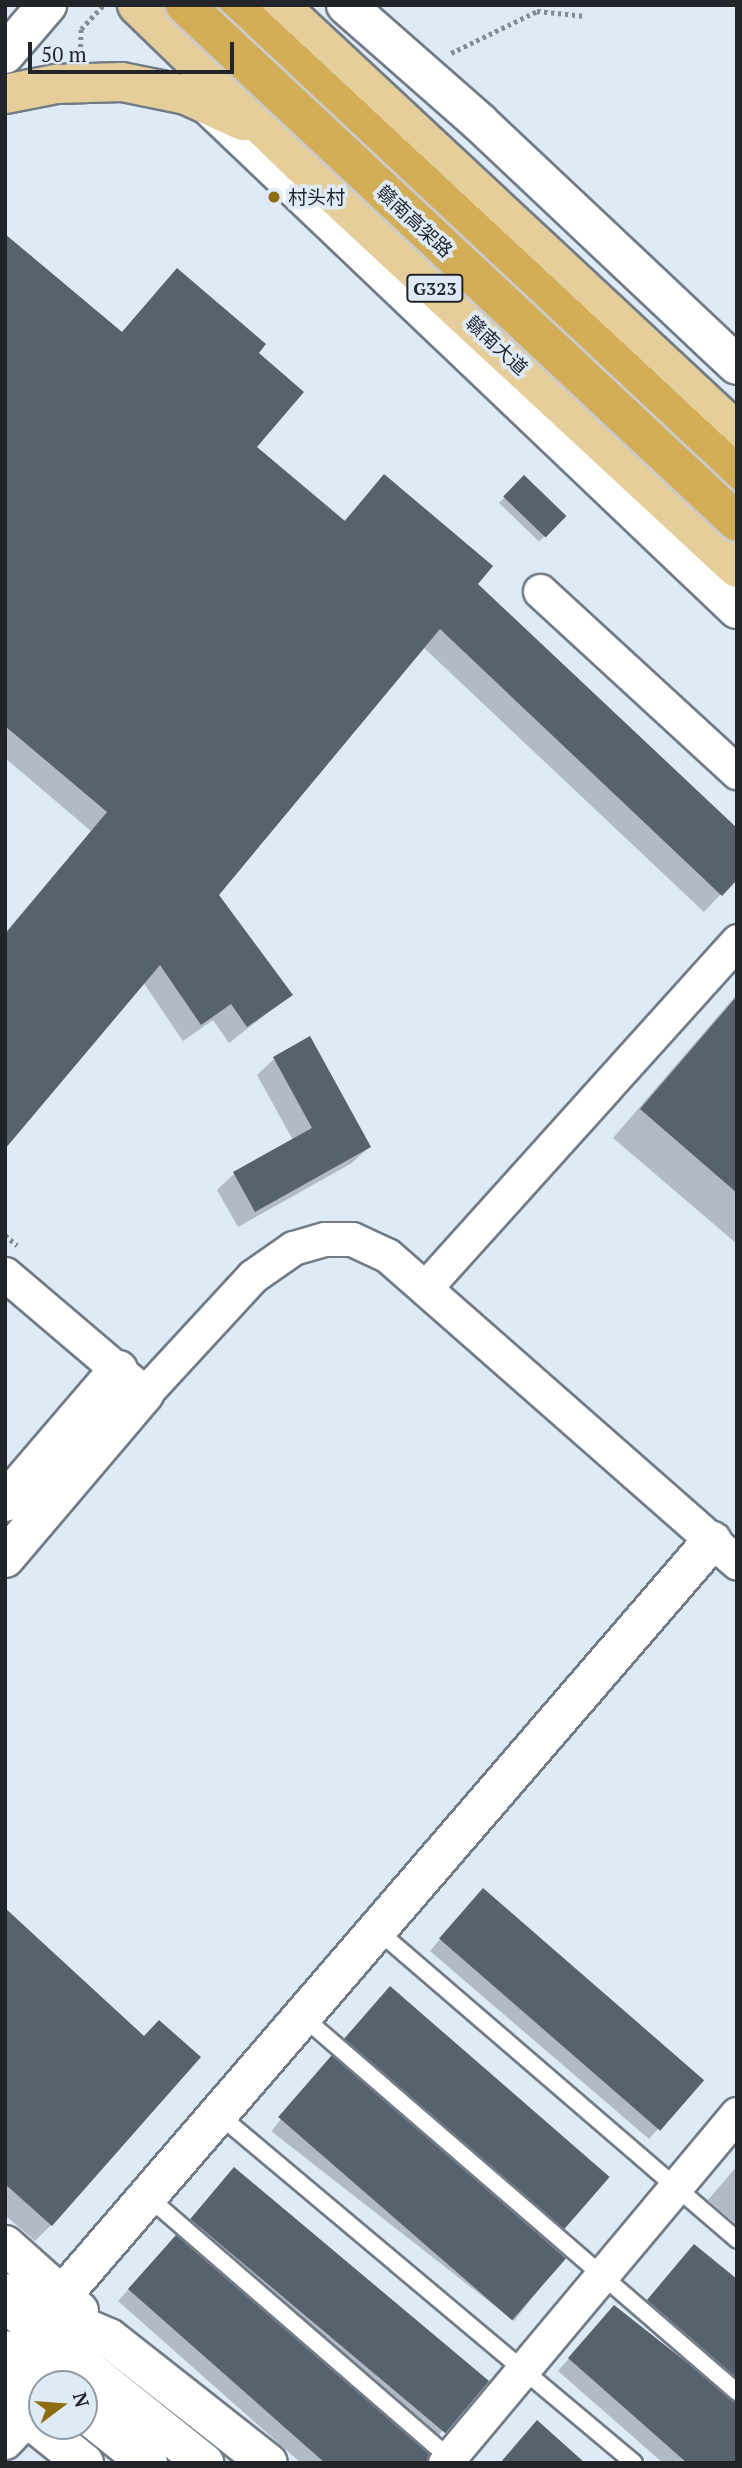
<!DOCTYPE html>
<meta charset="utf-8">
<style>
body{margin:0}
#map{position:relative;width:742px;height:2468px;overflow:hidden;background:#dfeaf7;font-family:"PT Serif","Noto Sans SC",serif}
div>[style]{position:absolute}
.shadow>*{inset:0;background:#0003;transform-origin:0 0}
.building>*{inset:0;background:#58626d;transform-origin:0 0}
.path>*{height:4.5px;margin-top:-2.25px;transform-origin:0;background:repeating-linear-gradient(90deg,#848c95 0 3.5px,transparent 0 7px)}
.roads{filter:drop-shadow(2px 0 #727c87) drop-shadow(-2px 0 #727c87) drop-shadow(0 2px #727c87) drop-shadow(0 -2px #727c87)}
.lane>*{height:16px;margin:-8px;padding:0 8px;transform-origin:8px;border-radius:8px;background:#fff}
.street>*{height:33px;margin:-16.5px;padding:0 16.5px;transform-origin:16.5px;border-radius:16.5px;background:#fff}
.secondary>*{height:38px;margin:-19px;padding:0 19px;transform-origin:19px;border-radius:19px;background:#fff}
.primary>*{height:38px;margin:-19px;padding:0 19px;transform-origin:19px;border-radius:19px;background:#e5ce9a}
.highway>*{height:38px;margin:-19px;padding:0 19px;transform-origin:19px;border-radius:19px;background:#d3ae57}
.bridges{filter:drop-shadow(2px 0 #cacbcc) drop-shadow(-2px 0 #cacbcc) drop-shadow(0 2px #cacbcc) drop-shadow(0 -2px #cacbcc)}
.highway-bridge>*{height:38px;margin:-19px;padding:0 19px;transform-origin:19px;border-radius:19px;background:#d3ae57}
.dots>*{width:19px;height:19px;translate:-50% -50%;box-sizing:border-box;border:4px solid #dfeaf7;border-radius:50%}
span{translate:-50% -50%;white-space:nowrap;text-align:center;line-height:1.15;-webkit-text-stroke:7px #dfeaf7;paint-order:stroke}
.shield-label span{padding:2px 5px;background:#dfeaf7;border:2px solid;border-radius:5px;-webkit-text-stroke-width:0}
.shield-label{font-size:18px;color:#21252a;font-weight:700}
.poi-label{font-size:19px;color:#21252a}
.left{translate:0 -50%;text-align:left}
.street-label{font-size:19px;color:#21252a}
.frame{position:absolute;inset:0;border:7px solid #21252a;pointer-events:none}
.north{position:absolute;left:28px;top:2370px;width:70px;height:70px;box-sizing:border-box;background:#dfeaf7;border:2px solid #939ba5;border-radius:50%;rotate:74deg;font-size:19px;font-weight:700;line-height:28px;text-align:center;color:#21252a}
.north::after{content:'';display:block;margin:auto;width:24px;height:32px;background:#8e6d11;clip-path:polygon(50% 0,100% 100%,50% 72%,0 100%)}
.scale{position:absolute;left:28px;top:42px;width:206px;height:32px;box-sizing:border-box;border:4px solid #21252a;border-top:0;padding-left:9px;font-size:21px;line-height:24px;white-space:nowrap;color:#21252a;-webkit-text-stroke:5px #dfeaf7;paint-order:stroke}
</style>
<div id="map">
<div class="shadow">
<i style="clip-path:polygon(5px 236px,121px 333px,177px 270px,256px 353px,255px 447px,343px 522px,384px 476px,721px 894px,704px 912px,423px 647px,216px 895px,291px 995px,229px 1043px,213px 1020px,183px 1041px,143px 982px,5px 1147px,5px 933px,91px 831px,5px 758px)"></i>
<i style="left:524px;top:477px;width:56px;height:36px;rotate:44deg"></i>
<i style="clip-path:polygon(737px 994px,737px 1244px,613px 1138px)"></i>
<i style="clip-path:polygon(309px 1039px,369px 1147px,352px 1163px,238px 1227px,217px 1190px,234px 1174px,293px 1140px,257px 1075px,274px 1059px)"></i>
<i style="clip-path:polygon(472px 1902px,702px 2079px,649px 2139px,430px 1951px)"></i>
<i style="clip-path:polygon(5px 1910px,51px 2225px,35px 2241px,5px 2215px)"></i>
<i style="clip-path:polygon(379px 2000px,609px 2176px,553px 2240px,335px 2052px)"></i>
<i style="left:320px;top:2069px;width:308px;height:79px;rotate:38deg"></i>
<i style="clip-path:polygon(737px 2166px,737px 2225px,708px 2200px)"></i>
<i style="left:234px;top:2169px;width:329px;height:82px;rotate:41deg"></i>
<i style="clip-path:polygon(165px 2248px,416px 2463px,301px 2463px,118px 2301px)"></i>
<i style="clip-path:polygon(683px 2257px,737px 2282px,737px 2463px,663px 2463px,558px 2371px,603px 2319px,733px 2402px,733px 2396px,637px 2312px)"></i>
</div>
<div class="building">
<i style="clip-path:polygon(5px 234px,122px 332px,177px 268px,266px 344px,259px 353px,304px 392px,257px 447px,345px 521px,384px 474px,493px 566px,478px 584px,737px 828px,737px 880px,722px 896px,440px 629px,219px 895px,293px 995px,247px 1027px,231px 1004px,201px 1025px,160px 965px,5px 1149px,5px 934px,107px 812px,5px 726px)"></i>
<i style="left:524px;top:475px;width:59px;height:30px;rotate:44deg"></i>
<i style="clip-path:polygon(737px 996px,737px 1193px,640px 1109px)"></i>
<i style="clip-path:polygon(310px 1036px,371px 1147px,255px 1212px,233px 1172px,312px 1128px,273px 1057px)"></i>
<i style="left:483px;top:1888px;width:293px;height:67px;rotate:41deg"></i>
<i style="clip-path:polygon(5px 1908px,144px 2036px,159px 2020px,201px 2057px,52px 2226px,5px 2184px)"></i>
<i style="left:390px;top:1986px;width:291px;height:70px;rotate:41deg"></i>
<i style="left:332px;top:2055px;width:310px;height:82px;rotate:41deg"></i>
<i style="left:234px;top:2167px;width:333px;height:68px;rotate:40deg"></i>
<i style="clip-path:polygon(176px 2235px,429px 2454px,426px 2463px,325px 2463px,128px 2289px)"></i>
<i style="clip-path:polygon(694px 2244px,737px 2279px,737px 2378px,647px 2300px)"></i>
<i style="clip-path:polygon(614px 2305px,737px 2402px,737px 2463px,687px 2463px,568px 2358px)"></i>
<i style="clip-path:polygon(537px 2420px,585px 2463px,500px 2463px)"></i>
</div>
<div class="path">
<i style="left:451px;top:53px;width:96px;rotate:-26deg"></i>
<i style="left:537px;top:11px;width:49px;rotate:5.8deg"></i>
<i style="left:80px;top:54px;width:25px;rotate:-88deg"></i>
<i style="left:81px;top:29px;width:33px;rotate:-47deg"></i>
<i style="left:5px;top:1235px;width:16px;rotate:40deg"></i>
</div>
<div class="roads">
<div class="lane">
<i style="left:377px;top:1930px;width:475px;rotate:40.7deg"></i>
<i style="left:302px;top:2016px;width:575px;rotate:40.84deg"></i>
<i style="left:218px;top:2114px;width:543px;rotate:39.99deg"></i>
<i style="left:147px;top:2196px;width:403px;rotate:40.9deg"></i>
</div>
<div class="street">
<i style="left:540px;top:591px;width:268px;rotate:42.6deg"></i>
<i style="left:5px;top:1274px;width:184px;rotate:40.4deg"></i>
<i style="left:145px;top:1393px;width:159px;rotate:-47.3deg"></i>
<i style="left:253px;top:1276px;width:49px;rotate:-35deg"></i>
<i style="left:293px;top:1248px;width:33px;rotate:-16deg"></i>
<i style="left:325px;top:1239px;width:27px"></i>
<i style="left:352px;top:1239px;width:38px;rotate:25deg"></i>
<i style="left:387px;top:1255px;width:466px;rotate:41.3deg"></i>
<i style="left:425px;top:1288px;width:467px;rotate:-48deg"></i>
<i style="left:5px;top:2442px;width:33px;rotate:-46deg"></i>
<i style="left:445px;top:2463px;width:455px;rotate:-50.1deg"></i>
</div>
<div class="secondary">
<i style="left:346px;top:5px;width:177px;rotate:41.3deg"></i>
<i style="left:479px;top:122px;width:354px;rotate:43.3deg"></i>
<i style="left:5px;top:54px;width:65px;rotate:-49.4deg"></i>
<i style="left:205px;top:102px;width:735px;rotate:43.62deg"></i>
<i style="left:5px;top:1502px;width:174px;rotate:-49.4deg"></i>
<i style="left:5px;top:1558px;width:216px;rotate:-49.7deg"></i>
<i style="left:5px;top:2245px;width:99px;rotate:41.7deg"></i>
<i style="left:5px;top:2293px;width:113px;rotate:23.4deg"></i>
<i style="left:109px;top:2338px;width:202px;rotate:38.2deg"></i>
<i style="left:15px;top:2311px;width:243px;rotate:38.8deg"></i>
<i style="left:34px;top:2328px;width:1039px;rotate:-49.26deg"></i>
<i style="left:5px;top:2350px;width:56px;rotate:37.7deg"></i>
<i style="left:5px;top:2383px;width:42px;rotate:56.7deg"></i>
<i style="left:28px;top:2418px;width:72px;rotate:38.8deg"></i>
<i style="left:84px;top:2412px;width:82px;rotate:38.6deg"></i>
</div>
<div class="primary">
<i style="left:137px;top:5px;width:226px;rotate:44.1deg"></i>
<i style="left:299px;top:162px;width:597px;rotate:42.83deg"></i>
<i style="left:279px;top:5px;width:626px;rotate:42.99deg"></i>
<i style="left:5px;top:94px;width:52px;rotate:-11.1deg"></i>
<i style="left:56px;top:84px;width:66px;rotate:-1.7deg"></i>
<i style="left:122px;top:82px;width:65px;rotate:11.5deg"></i>
<i style="left:186px;top:95px;width:63px;rotate:24.5deg"></i>
</div>
<div class="highway">
<i style="left:232px;top:5px;width:690px;rotate:42.94deg"></i>
</div>
</div>
<div class="bridges">
<div class="highway-bridge">
<i style="left:185px;top:5px;width:756px;rotate:43.12deg"></i>
</div>
</div>
<div class="dots">
<i style="left:274px;top:197px;background:#8e6d11"></i>
</div>
<div class="shield-label">
<span style="left:435px;top:288px">G323</span>
</div>
<div class="poi-label">
<span class="left" style="left:288px;top:197px">村头村</span>
</div>
<div class="street-label">
<span style="left:415px;top:221px;rotate:43deg">赣南高架路</span>
<span style="left:497px;top:345px;rotate:43deg">赣南大道</span>
</div>
<div class="frame"></div>
<div class="north">N</div>
<div class="scale">50 m</div>
</div>
